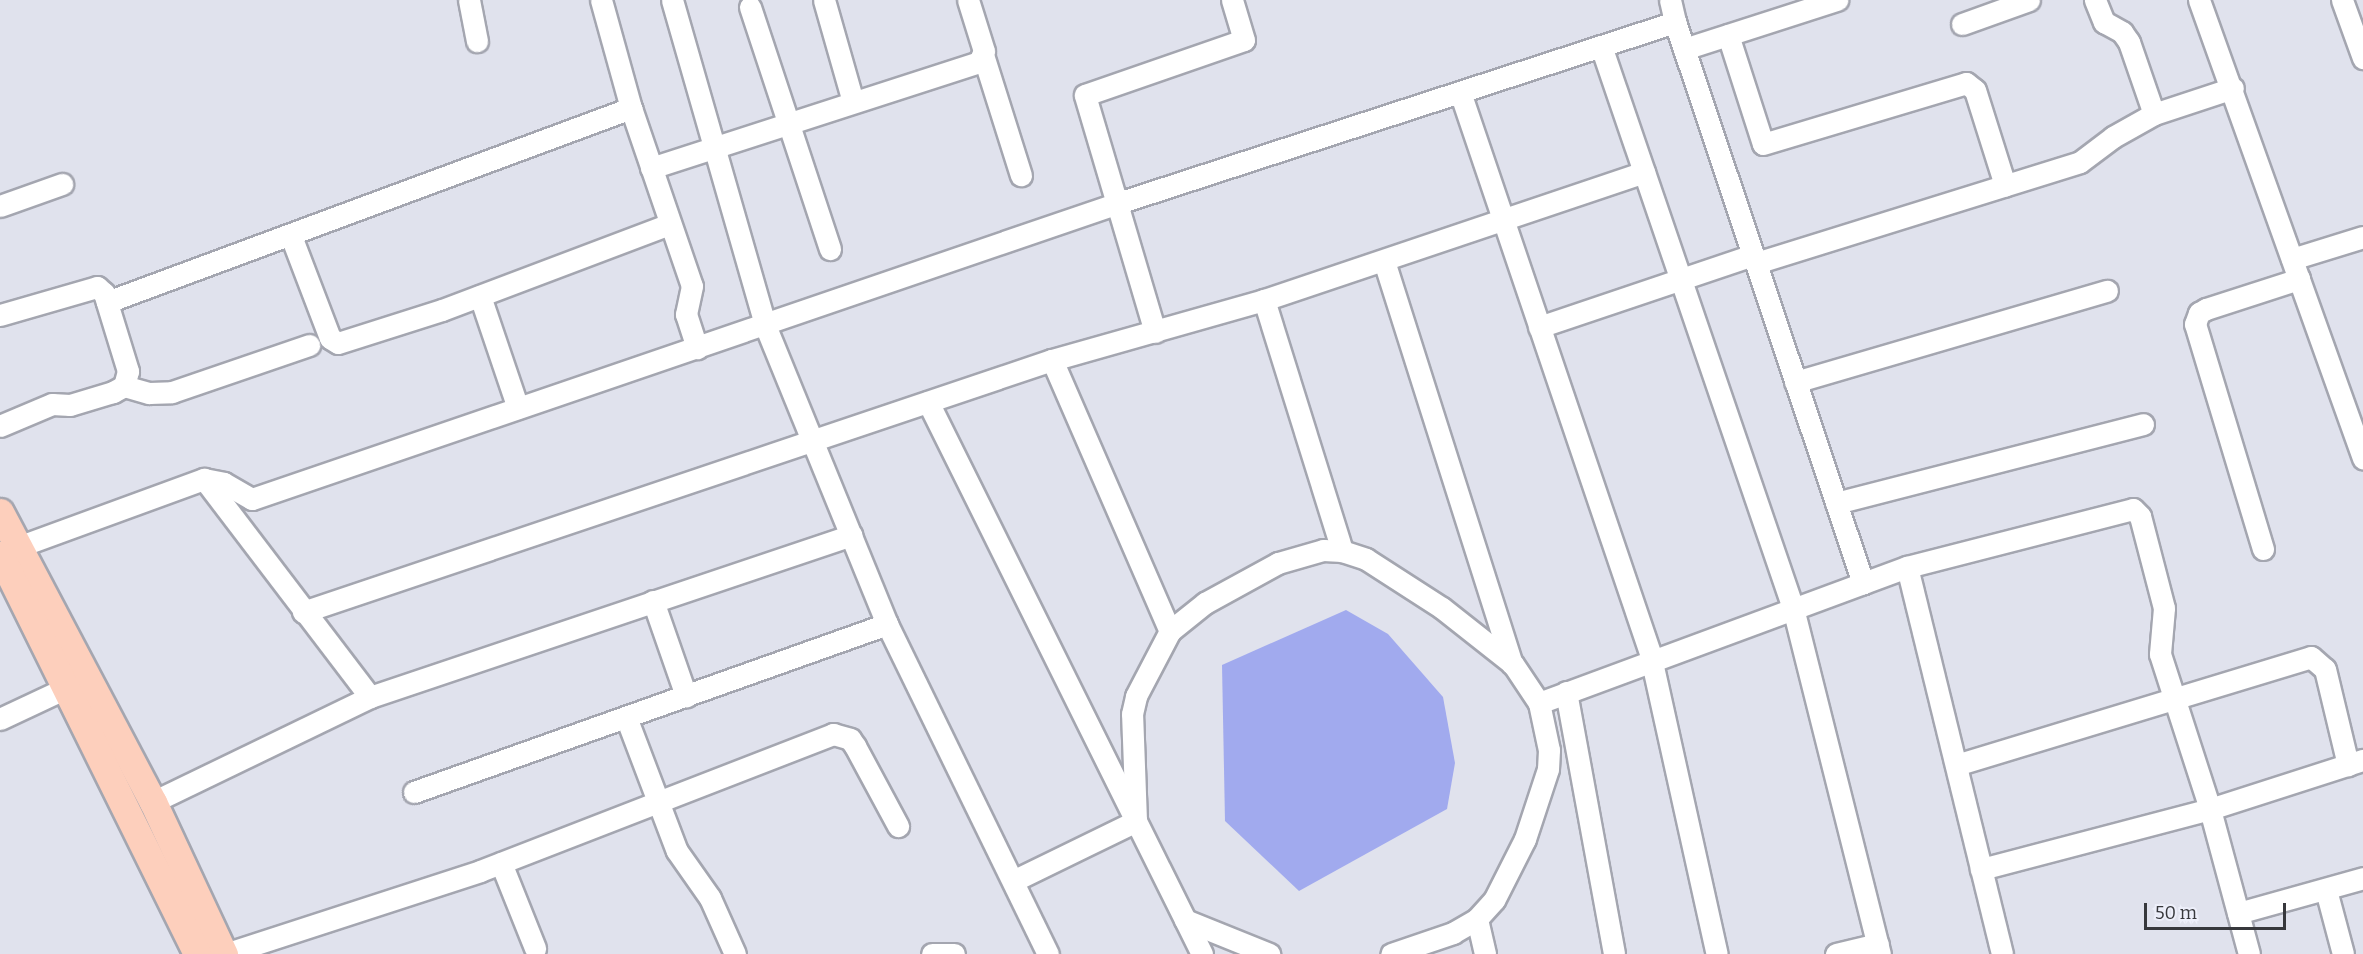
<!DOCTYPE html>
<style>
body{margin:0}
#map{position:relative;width:2363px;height:954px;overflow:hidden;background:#e0e2ed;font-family:Bitter,serif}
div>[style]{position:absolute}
.forest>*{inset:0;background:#a1aaee}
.roads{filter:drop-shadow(2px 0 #a4a6b0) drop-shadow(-2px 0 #a4a6b0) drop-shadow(0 2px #a4a6b0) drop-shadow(0 -2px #a4a6b0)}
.minor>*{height:21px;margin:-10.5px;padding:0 10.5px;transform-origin:10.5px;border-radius:10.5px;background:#fff}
.major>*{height:27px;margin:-13.5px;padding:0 13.5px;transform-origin:13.5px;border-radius:13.5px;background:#fdcfbc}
span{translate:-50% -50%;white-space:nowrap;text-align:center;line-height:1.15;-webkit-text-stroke:4.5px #edeffa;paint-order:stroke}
.scale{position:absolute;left:2144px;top:903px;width:142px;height:27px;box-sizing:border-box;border:3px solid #37383c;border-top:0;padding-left:8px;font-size:18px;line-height:21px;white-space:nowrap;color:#37383c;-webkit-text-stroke:4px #edeffa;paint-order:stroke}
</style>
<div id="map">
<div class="forest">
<i style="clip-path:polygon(1346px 610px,1388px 634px,1443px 697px,1455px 763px,1447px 809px,1299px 891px,1225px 821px,1222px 665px)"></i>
</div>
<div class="roads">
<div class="minor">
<i style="left:469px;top:0;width:42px;rotate:79deg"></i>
<i style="left:601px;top:0;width:112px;rotate:74.5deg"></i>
<i style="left:631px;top:108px;width:188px;rotate:71.1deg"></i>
<i style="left:692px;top:286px;width:29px;rotate:102deg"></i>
<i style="left:686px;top:314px;width:36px;rotate:72deg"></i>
<i style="left:672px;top:0;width:338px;rotate:74deg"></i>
<i style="left:765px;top:325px;width:323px;rotate:67.8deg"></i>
<i style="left:887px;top:624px;width:367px;rotate:64deg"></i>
<i style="left:824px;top:0;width:106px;rotate:74.1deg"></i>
<i style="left:1670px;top:0;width:23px;rotate:77deg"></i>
<i style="left:2095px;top:0;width:24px;rotate:68deg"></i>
<i style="left:2104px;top:22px;width:21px;rotate:29deg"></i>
<i style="left:2122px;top:32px;width:12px;rotate:55deg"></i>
<i style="left:2129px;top:42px;width:76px;rotate:70.9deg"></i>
<i style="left:2199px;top:0;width:487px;rotate:70.3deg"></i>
<i style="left:2342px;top:0;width:62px;rotate:70.1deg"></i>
<i style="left:750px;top:7px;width:255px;rotate:71.7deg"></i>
<i style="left:1962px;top:24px;width:71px;rotate:-19.7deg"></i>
<i style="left:1728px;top:35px;width:114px;rotate:72.2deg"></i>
<i style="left:1763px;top:144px;width:212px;rotate:-16.7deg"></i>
<i style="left:1966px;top:83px;width:11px;rotate:38deg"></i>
<i style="left:1975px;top:90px;width:100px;rotate:72.5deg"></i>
<i style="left:1601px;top:46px;width:594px;rotate:71.14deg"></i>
<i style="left:1793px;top:608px;width:357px;rotate:75.9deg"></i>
<i style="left:1684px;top:49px;width:161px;rotate:-17.8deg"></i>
<i style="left:984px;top:58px;width:123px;rotate:72.5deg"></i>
<i style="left:1460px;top:92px;width:592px;rotate:71.29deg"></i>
<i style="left:1650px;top:653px;width:308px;rotate:77.5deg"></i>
<i style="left:651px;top:168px;width:345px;rotate:-17.9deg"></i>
<i style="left:979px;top:62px;width:12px;rotate:-66deg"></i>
<i style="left:984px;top:51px;width:53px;rotate:-107.4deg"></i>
<i style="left:0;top:206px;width:66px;rotate:-19.5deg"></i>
<i style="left:291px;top:236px;width:109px;rotate:69.1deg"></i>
<i style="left:330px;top:338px;width:9px;rotate:32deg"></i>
<i style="left:338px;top:343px;width:109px;rotate:-17.6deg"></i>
<i style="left:442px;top:310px;width:244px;rotate:-20.7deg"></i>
<i style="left:2292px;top:259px;width:74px;rotate:-17.2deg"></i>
<i style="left:1384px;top:261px;width:423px;rotate:72.4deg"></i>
<i style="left:1756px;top:263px;width:339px;rotate:-17.3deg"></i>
<i style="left:2080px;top:162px;width:41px;rotate:-37.1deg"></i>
<i style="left:2113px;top:137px;width:47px;rotate:-29.3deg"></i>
<i style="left:2154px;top:114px;width:83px;rotate:-18.2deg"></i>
<i style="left:480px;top:296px;width:118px;rotate:71.3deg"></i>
<i style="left:1264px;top:300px;width:263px;rotate:72.7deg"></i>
<i style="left:107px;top:302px;width:559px;rotate:-20.32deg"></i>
<i style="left:0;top:315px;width:101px;rotate:-16.1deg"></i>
<i style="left:97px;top:287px;width:9px;rotate:41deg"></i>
<i style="left:104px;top:293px;width:82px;rotate:72.9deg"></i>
<i style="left:128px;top:371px;width:16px;rotate:105deg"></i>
<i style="left:124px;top:386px;width:13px;rotate:151deg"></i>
<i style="left:113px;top:392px;width:45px;rotate:163.2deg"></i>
<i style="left:70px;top:405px;width:18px;rotate:-177deg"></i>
<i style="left:52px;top:404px;width:56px;rotate:157.1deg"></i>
<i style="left:1539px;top:327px;width:226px;rotate:-18.6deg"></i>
<i style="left:1155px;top:332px;width:247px;rotate:-106.5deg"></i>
<i style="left:1085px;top:95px;width:168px;rotate:-19.1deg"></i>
<i style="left:1244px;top:40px;width:42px;rotate:-106.7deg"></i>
<i style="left:1052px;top:360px;width:296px;rotate:66.5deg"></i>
<i style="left:1795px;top:382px;width:325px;rotate:-16.3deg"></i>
<i style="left:124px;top:386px;width:26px;rotate:16deg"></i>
<i style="left:149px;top:393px;width:23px;rotate:-2deg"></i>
<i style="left:172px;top:392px;width:145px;rotate:-18.9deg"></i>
<i style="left:928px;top:402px;width:616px;rotate:63.6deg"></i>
<i style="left:204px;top:479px;width:274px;rotate:52.7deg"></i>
<i style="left:370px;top:697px;width:508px;rotate:-18.58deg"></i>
<i style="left:1836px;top:503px;width:317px;rotate:-14.4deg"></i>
<i style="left:2263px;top:549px;width:235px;rotate:-106.8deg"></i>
<i style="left:2195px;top:324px;width:12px;rotate:-70deg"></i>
<i style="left:2199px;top:313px;width:8px;rotate:-30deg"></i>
<i style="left:2206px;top:309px;width:98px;rotate:-17.9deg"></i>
<i style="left:4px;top:552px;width:213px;rotate:-20.1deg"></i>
<i style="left:204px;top:479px;width:20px;rotate:11deg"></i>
<i style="left:224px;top:483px;width:32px;rotate:30deg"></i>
<i style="left:252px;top:499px;width:915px;rotate:-18.87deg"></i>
<i style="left:1118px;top:203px;width:586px;rotate:-18deg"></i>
<i style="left:1675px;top:22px;width:592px;rotate:71.47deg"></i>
<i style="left:1907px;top:567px;width:233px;rotate:-14.4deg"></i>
<i style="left:2133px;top:509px;width:10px;rotate:45deg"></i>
<i style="left:2140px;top:516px;width:95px;rotate:75.4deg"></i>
<i style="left:2164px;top:608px;width:46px;rotate:95deg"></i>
<i style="left:2160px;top:654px;width:163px;rotate:72.1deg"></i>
<i style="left:2210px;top:809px;width:237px;rotate:165.3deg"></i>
<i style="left:653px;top:601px;width:101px;rotate:70.8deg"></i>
<i style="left:303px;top:612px;width:790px;rotate:-18.6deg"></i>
<i style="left:1052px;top:360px;width:220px;rotate:-15.8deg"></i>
<i style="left:1264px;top:300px;width:401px;rotate:-18.6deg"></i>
<i style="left:1566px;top:692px;width:266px;rotate:79.6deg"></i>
<i style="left:1539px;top:703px;width:392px;rotate:-20.3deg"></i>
<i style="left:1907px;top:567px;width:398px;rotate:76.2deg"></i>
<i style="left:626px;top:717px;width:143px;rotate:69.2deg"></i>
<i style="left:677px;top:851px;width:57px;rotate:54.9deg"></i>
<i style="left:710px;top:898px;width:61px;rotate:65.9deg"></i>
<i style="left:0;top:719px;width:73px;rotate:-25.2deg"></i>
<i style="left:1956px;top:765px;width:371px;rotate:-16.9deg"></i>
<i style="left:2311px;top:657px;width:18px;rotate:41deg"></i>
<i style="left:2325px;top:669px;width:99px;rotate:76.5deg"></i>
<i style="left:414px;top:792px;width:502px;rotate:-19.55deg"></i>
<i style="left:153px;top:802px;width:241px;rotate:-25.8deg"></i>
<i style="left:501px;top:863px;width:92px;rotate:68.2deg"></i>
<i style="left:1013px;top:881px;width:137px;rotate:-26deg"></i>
<i style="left:1136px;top:821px;width:107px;rotate:-92.1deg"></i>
<i style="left:1132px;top:714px;width:18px;rotate:-77deg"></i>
<i style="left:1136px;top:696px;width:73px;rotate:-62.4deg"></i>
<i style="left:1170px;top:631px;width:45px;rotate:-38.7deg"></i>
<i style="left:1205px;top:603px;width:83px;rotate:-28.7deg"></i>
<i style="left:1278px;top:563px;width:47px;rotate:-16.1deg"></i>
<i style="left:1323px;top:550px;width:19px;rotate:3deg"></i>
<i style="left:1342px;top:551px;width:25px;rotate:18deg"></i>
<i style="left:1366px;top:559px;width:90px;rotate:32.8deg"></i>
<i style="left:1442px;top:608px;width:90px;rotate:38.3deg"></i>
<i style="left:1513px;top:664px;width:47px;rotate:56.3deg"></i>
<i style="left:1539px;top:703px;width:48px;rotate:78deg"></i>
<i style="left:1549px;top:750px;width:19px;rotate:93deg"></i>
<i style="left:1548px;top:769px;width:74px;rotate:108.2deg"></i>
<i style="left:1525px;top:839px;width:68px;rotate:116.9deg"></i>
<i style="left:1494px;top:900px;width:25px;rotate:132deg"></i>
<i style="left:1477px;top:919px;width:28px;rotate:150deg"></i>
<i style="left:1453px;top:933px;width:65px;rotate:161.3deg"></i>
<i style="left:2326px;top:890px;width:66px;rotate:75.1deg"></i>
<i style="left:2238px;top:913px;width:130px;rotate:-15.6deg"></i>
<i style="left:1477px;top:919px;width:36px;rotate:77deg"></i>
<i style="left:1185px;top:920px;width:91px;rotate:22deg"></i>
<i style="left:225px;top:954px;width:268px;rotate:-18deg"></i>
<i style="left:480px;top:871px;width:379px;rotate:-21.2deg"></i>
<i style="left:833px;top:734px;width:18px;rotate:16deg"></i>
<i style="left:850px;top:739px;width:9px;rotate:54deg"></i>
<i style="left:855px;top:746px;width:91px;rotate:61.7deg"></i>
<i style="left:932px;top:954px;width:22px"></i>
<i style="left:1836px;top:954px;width:43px;rotate:-13.4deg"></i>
<i style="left:2249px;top:954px;width:150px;rotate:-105.1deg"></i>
<i style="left:2210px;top:809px;width:161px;rotate:-17.8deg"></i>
</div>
<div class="major">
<i style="left:0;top:512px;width:328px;rotate:62.2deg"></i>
<i style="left:153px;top:802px;width:168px;rotate:65deg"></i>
<i style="left:0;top:555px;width:445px;rotate:63.7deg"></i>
</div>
</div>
<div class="scale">50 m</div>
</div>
